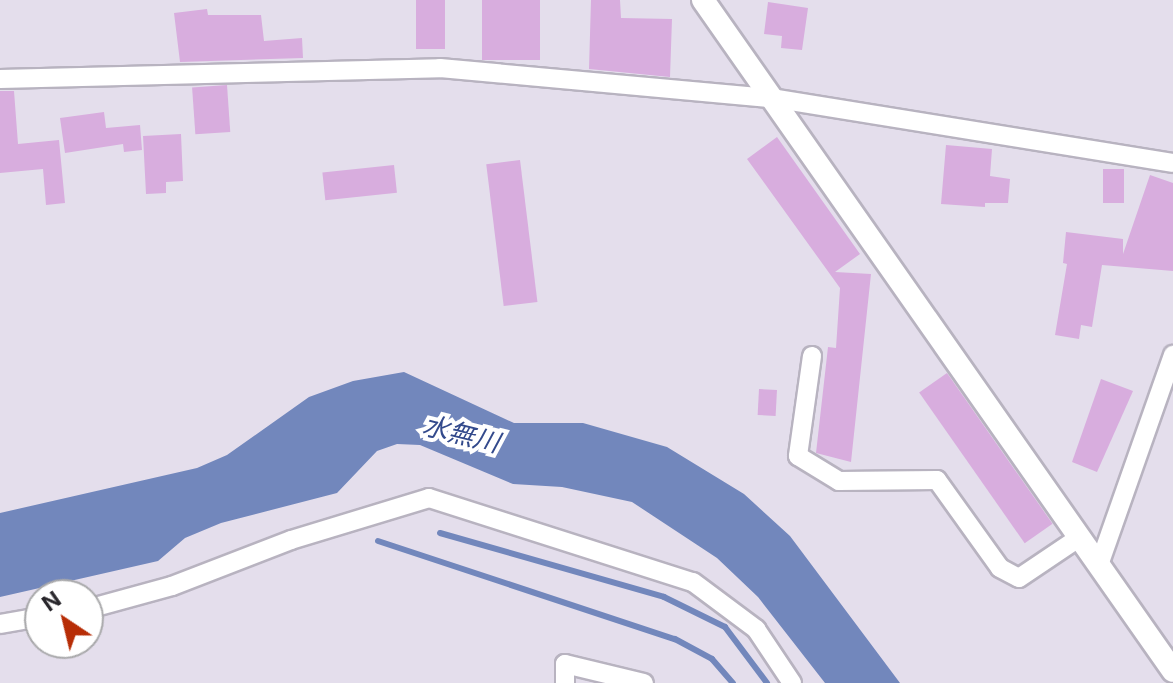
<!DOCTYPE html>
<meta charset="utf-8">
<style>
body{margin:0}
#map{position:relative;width:1173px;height:683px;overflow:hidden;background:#e4deec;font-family:Inter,"Noto Sans JP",sans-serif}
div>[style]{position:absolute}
.water>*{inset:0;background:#7287bc}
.stream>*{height:6px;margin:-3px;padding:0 3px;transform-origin:3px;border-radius:3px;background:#7287bc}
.building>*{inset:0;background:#d8adde;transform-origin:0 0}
.roads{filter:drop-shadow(2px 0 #b8b3c0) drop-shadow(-2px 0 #b8b3c0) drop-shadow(0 2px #b8b3c0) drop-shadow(0 -2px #b8b3c0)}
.minor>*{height:18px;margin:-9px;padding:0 9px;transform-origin:9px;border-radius:9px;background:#fff}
.tertiary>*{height:22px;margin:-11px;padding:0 11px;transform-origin:11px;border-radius:11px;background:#fff}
span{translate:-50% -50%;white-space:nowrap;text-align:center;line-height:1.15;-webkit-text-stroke:8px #fff;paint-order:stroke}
.water-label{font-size:26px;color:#334a8c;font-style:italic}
.north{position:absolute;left:24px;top:579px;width:80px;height:80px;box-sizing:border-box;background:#fff;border:2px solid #a9a9ab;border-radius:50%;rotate:325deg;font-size:22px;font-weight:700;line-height:32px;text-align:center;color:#29272c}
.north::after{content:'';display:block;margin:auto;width:28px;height:36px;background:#b72d06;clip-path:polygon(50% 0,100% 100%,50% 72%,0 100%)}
</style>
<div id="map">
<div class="water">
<i style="clip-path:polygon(404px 372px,514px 423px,583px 423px,667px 447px,744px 494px,790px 536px,900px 683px,825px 683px,758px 597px,717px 558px,632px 502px,562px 487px,513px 484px,420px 445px,397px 444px,377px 451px,337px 493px,221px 523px,185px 538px,158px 561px,0 597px,0 513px,197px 468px,227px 455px,309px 397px,353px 381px)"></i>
</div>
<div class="stream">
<i style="left:440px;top:533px;width:233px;rotate:15.9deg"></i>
<i style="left:664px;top:597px;width:68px;rotate:26.2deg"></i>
<i style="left:725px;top:627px;width:70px;rotate:53.1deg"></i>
<i style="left:378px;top:541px;width:313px;rotate:18.3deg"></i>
<i style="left:675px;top:639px;width:42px;rotate:28.4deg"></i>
<i style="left:712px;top:659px;width:32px;rotate:49deg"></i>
</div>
<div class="building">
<i style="left:416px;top:0;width:29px;height:49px"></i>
<i style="left:482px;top:0;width:58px;height:60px"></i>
<i style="clip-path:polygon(591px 0,620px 0,621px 18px,672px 19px,670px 77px,589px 69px)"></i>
<i style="clip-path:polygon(768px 2px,808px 8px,802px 50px,781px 48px,782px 36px,764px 34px)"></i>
<i style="clip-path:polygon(207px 9px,208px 15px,261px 15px,264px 41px,302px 38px,303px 58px,180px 62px,174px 13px)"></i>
<i style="left:227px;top:85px;width:47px;height:35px;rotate:86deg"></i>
<i style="clip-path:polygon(0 91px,14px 91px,18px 144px,59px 140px,65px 203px,46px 205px,43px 169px,0 173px)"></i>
<i style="clip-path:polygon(104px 112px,106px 128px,140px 125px,142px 150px,124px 152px,123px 144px,65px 153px,60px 118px)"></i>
<i style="clip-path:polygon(181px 134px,183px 181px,166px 182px,166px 193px,146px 194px,143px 136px)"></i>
<i style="clip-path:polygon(777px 137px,860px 254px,835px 272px,871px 274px,851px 462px,816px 453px,828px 347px,836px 348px,840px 288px,747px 159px)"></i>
<i style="clip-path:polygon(946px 145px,992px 149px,990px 176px,1010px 179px,1008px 203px,985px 203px,985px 207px,941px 204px)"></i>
<i style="left:520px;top:160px;width:143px;height:34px;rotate:83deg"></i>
<i style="left:394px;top:165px;width:28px;height:72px;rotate:84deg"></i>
<i style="left:1103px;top:169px;width:21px;height:34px"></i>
<i style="clip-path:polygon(1150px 175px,1173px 183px,1173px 271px,1102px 265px,1092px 327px,1081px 325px,1079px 339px,1055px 335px,1067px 264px,1063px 263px,1066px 232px,1123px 239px,1123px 254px)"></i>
<i style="left:947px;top:373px;width:184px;height:34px;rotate:55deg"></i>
<i style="clip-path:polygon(1101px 379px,1133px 391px,1097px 472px,1072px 462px)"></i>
<i style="left:759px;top:389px;width:18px;height:26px;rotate:3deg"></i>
</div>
<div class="roads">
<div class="minor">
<i style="left:0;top:79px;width:440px;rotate:-1.4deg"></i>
<i style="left:440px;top:68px;width:333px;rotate:5.2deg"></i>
<i style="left:772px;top:98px;width:406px;rotate:9.2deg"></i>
<i style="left:812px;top:356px;width:101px;rotate:98deg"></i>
<i style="left:798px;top:456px;width:48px;rotate:31.4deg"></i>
<i style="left:839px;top:481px;width:98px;rotate:-0.6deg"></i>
<i style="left:937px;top:480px;width:108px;rotate:54.4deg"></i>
<i style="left:1000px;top:568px;width:21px;rotate:28deg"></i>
<i style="left:1019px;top:578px;width:73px;rotate:-33.9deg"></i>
<i style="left:1099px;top:565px;width:223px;rotate:-70.6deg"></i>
<i style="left:88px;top:609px;width:87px;rotate:-15.3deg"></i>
<i style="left:172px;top:586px;width:128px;rotate:-21.1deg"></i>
<i style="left:291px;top:540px;width:144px;rotate:-16.9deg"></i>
<i style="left:429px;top:498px;width:277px;rotate:17.7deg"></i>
<i style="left:693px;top:582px;width:79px;rotate:36.7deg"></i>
<i style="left:756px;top:629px;width:65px;rotate:56.3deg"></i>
<i style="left:0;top:624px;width:41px;rotate:-9.9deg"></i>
<i style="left:565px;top:683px;width:19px;rotate:-90deg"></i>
<i style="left:565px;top:664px;width:81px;rotate:13.5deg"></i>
</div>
<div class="tertiary">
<i style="left:703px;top:0;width:819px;rotate:54.99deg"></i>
</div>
</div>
<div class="water-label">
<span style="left:461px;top:434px;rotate:14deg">水無川</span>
</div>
<div class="north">N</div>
</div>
